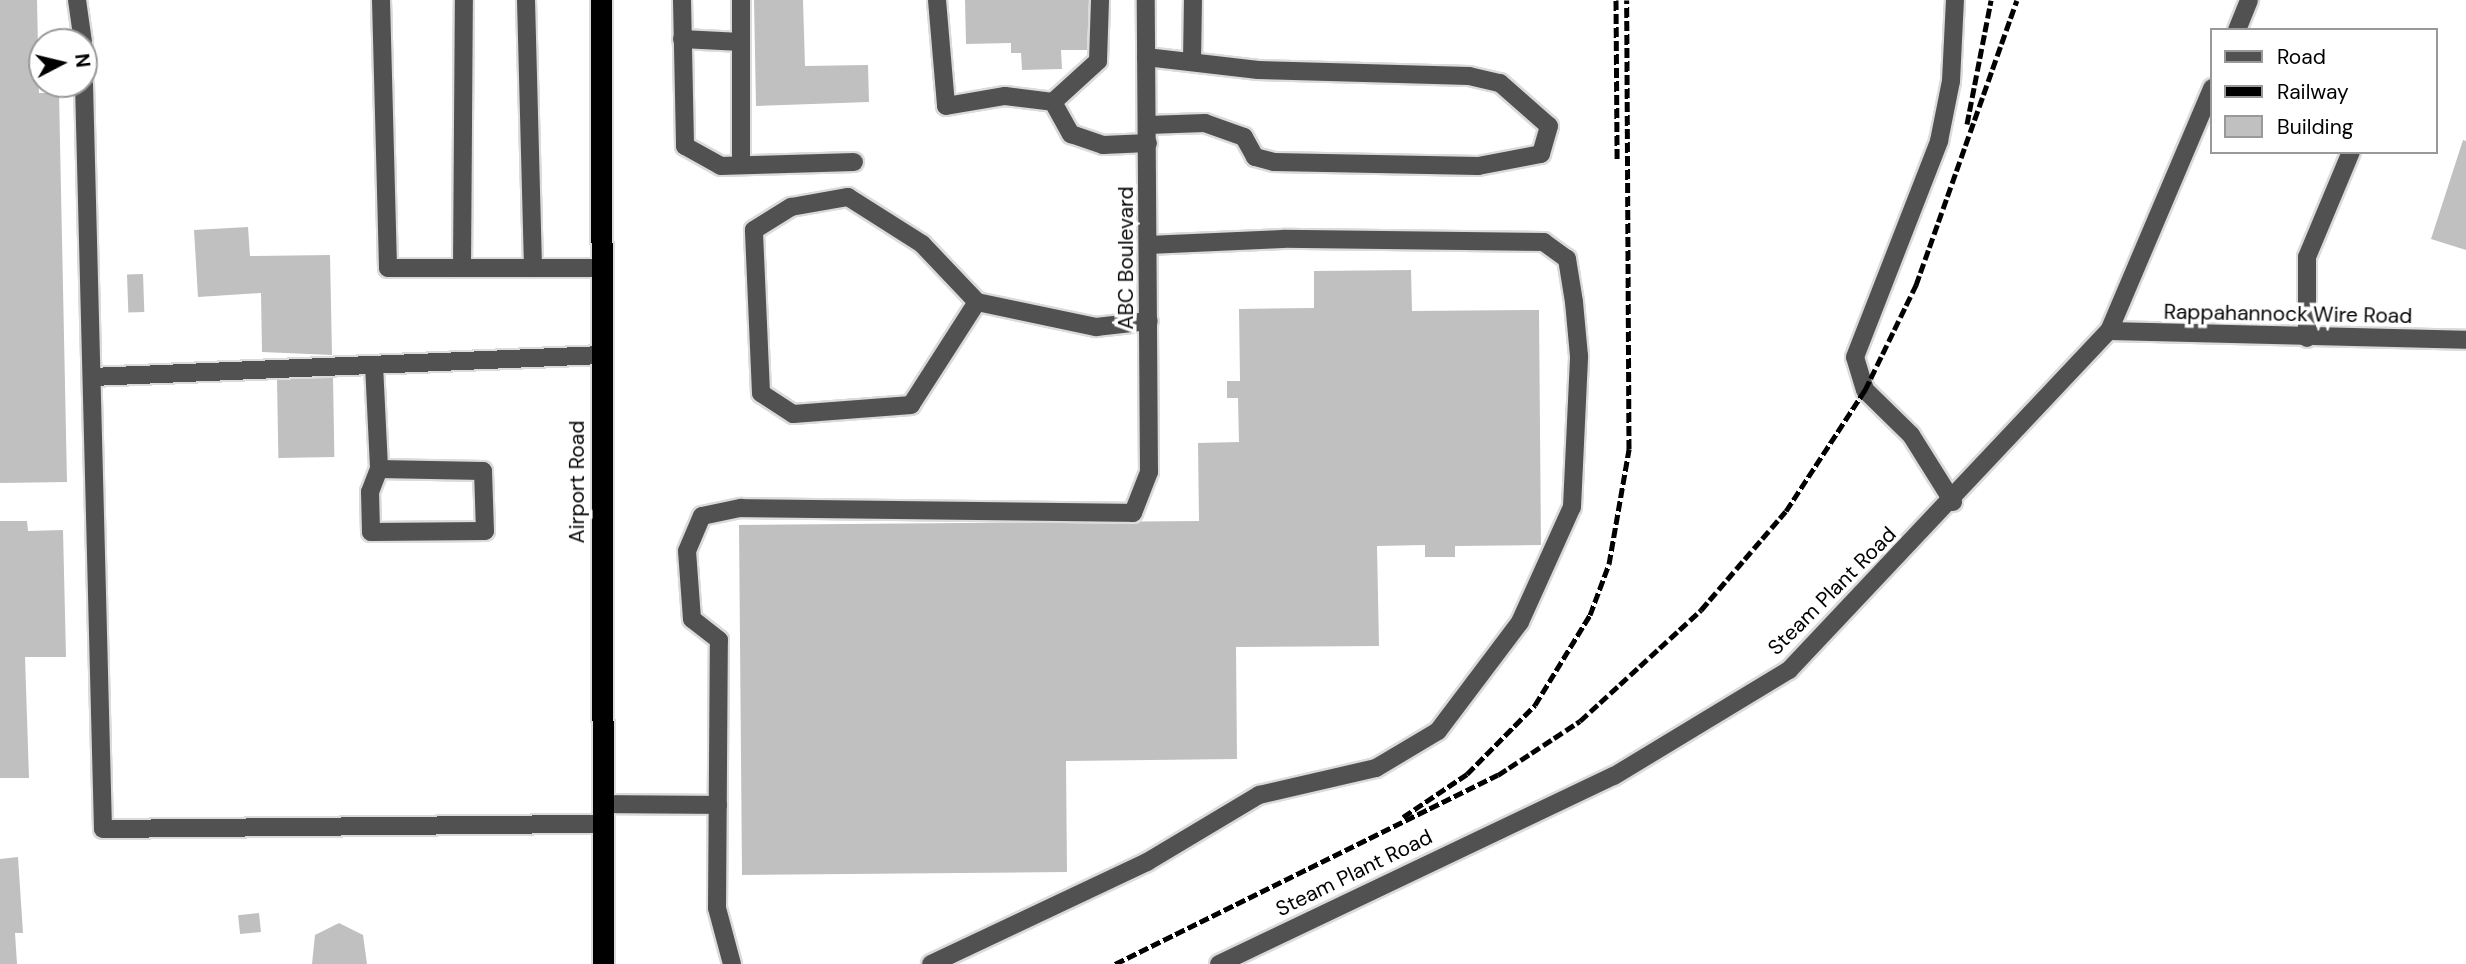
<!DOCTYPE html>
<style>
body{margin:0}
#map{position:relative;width:2466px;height:964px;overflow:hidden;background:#fff;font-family:"DM Sans",sans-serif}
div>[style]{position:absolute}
.building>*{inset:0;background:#c0c0c0;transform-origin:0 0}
.roads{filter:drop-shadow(2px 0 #dbdbdb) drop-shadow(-2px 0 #dbdbdb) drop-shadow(0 2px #dbdbdb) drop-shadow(0 -2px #dbdbdb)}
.minor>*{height:18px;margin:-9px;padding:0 9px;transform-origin:9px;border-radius:9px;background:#515151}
.highway>*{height:21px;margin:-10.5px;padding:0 10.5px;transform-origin:10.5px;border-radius:10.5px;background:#000}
.rail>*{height:5px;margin-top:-2.5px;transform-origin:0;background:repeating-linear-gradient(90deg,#000 0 10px,transparent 0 13.5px)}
span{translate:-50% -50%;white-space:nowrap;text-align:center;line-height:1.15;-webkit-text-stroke:7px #fff;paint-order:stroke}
.street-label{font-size:21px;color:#000}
.legend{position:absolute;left:2210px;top:28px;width:228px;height:126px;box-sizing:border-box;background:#fff;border:2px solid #999;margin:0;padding:9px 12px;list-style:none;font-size:21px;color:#000}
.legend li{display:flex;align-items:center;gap:14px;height:35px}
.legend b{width:35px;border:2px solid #999}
.north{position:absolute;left:28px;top:28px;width:70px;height:70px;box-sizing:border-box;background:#fff;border:2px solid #999;border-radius:50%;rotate:83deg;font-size:19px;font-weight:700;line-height:28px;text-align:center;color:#000}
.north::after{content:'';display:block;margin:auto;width:24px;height:32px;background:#000;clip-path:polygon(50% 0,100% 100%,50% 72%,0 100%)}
</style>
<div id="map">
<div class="building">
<i style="clip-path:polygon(0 0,37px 0,39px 93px,59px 93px,67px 482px,0 483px)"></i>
<i style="clip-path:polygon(754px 0,803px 0,805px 66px,868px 65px,869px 102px,756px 106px)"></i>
<i style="clip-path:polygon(965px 0,1089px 0,1087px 50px,1061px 50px,1062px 69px,1022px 70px,1021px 53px,1011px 53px,1011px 43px,966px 44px)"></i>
<i style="clip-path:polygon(2463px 140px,2466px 141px,2466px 250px,2431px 239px)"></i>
<i style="clip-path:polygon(248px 227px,250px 256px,330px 255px,332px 355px,262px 352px,261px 293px,198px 297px,194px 230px)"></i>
<i style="clip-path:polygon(1411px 270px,1412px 311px,1539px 310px,1541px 545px,1455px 546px,1455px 557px,1425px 557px,1425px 545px,1377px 546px,1379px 646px,1236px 647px,1237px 759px,1066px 761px,1067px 872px,742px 875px,739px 525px,1199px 521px,1198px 443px,1239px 442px,1238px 398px,1227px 398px,1227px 381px,1240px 381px,1239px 309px,1314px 308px,1314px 271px)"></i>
<i style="left:143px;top:274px;width:38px;height:16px;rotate:88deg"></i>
<i style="left:333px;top:378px;width:79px;height:56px;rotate:89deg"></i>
<i style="clip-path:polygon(0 521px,27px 521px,28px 531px,63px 530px,66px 657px,25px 657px,29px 778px,0 778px)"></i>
<i style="clip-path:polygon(18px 857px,23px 933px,15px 933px,17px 964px,0 964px,0 859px)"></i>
<i style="left:259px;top:913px;width:19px;height:21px;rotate:84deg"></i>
<i style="clip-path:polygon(339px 923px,363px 935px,367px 964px,312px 964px,315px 935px)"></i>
</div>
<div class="roads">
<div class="minor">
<i style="left:77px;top:0;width:42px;rotate:81.9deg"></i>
<i style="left:381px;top:0;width:268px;rotate:88.5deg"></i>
<i style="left:388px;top:268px;width:213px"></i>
<i style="left:526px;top:0;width:268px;rotate:88.5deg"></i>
<i style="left:682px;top:0;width:146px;rotate:88.8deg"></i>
<i style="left:685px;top:146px;width:41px;rotate:29.1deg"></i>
<i style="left:721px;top:166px;width:133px;rotate:-1.7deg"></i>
<i style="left:937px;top:0;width:106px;rotate:85.1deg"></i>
<i style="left:946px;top:106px;width:60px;rotate:-9.6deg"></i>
<i style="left:1005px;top:96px;width:48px;rotate:7.1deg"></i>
<i style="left:1053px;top:102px;width:37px;rotate:61deg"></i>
<i style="left:1071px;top:134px;width:34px;rotate:19deg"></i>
<i style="left:1103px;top:145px;width:45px;rotate:-2.5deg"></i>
<i style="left:2237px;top:30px;width:32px;rotate:-68deg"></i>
<i style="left:682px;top:39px;width:59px;rotate:2.9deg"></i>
<i style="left:1146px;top:57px;width:113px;rotate:6.6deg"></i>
<i style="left:1258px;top:70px;width:211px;rotate:1.6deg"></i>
<i style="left:1469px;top:76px;width:32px;rotate:13deg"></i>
<i style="left:1500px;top:83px;width:65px;rotate:41.3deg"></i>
<i style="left:1549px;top:126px;width:29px;rotate:106deg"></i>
<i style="left:1541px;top:154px;width:64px;rotate:169.2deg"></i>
<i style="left:1478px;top:166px;width:204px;rotate:-178.9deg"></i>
<i style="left:1274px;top:162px;width:20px;rotate:-165deg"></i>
<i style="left:1255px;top:157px;width:23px;rotate:-119deg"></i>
<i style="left:1244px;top:137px;width:41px;rotate:-160.3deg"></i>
<i style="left:1205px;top:123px;width:57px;rotate:178deg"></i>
<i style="left:1192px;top:62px;width:62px;rotate:-89.1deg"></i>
<i style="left:84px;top:84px;width:745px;rotate:88.54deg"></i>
<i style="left:103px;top:829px;width:499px;rotate:-0.6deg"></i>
<i style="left:1053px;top:102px;width:61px;rotate:-42.3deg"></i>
<i style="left:1098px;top:61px;width:61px;rotate:-88.1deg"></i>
<i style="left:741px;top:165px;width:165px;rotate:-90deg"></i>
<i style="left:462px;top:268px;width:268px;rotate:-89.6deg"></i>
<i style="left:977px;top:302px;width:122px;rotate:122.7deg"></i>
<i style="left:911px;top:405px;width:118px;rotate:175.6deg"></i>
<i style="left:793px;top:414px;width:38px;rotate:-147deg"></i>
<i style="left:761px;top:393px;width:163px;rotate:-92.5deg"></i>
<i style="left:754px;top:230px;width:44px;rotate:-31.9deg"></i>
<i style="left:791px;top:207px;width:58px;rotate:-10deg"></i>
<i style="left:848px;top:197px;width:88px;rotate:32.4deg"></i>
<i style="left:922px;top:244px;width:80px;rotate:46.5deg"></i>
<i style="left:977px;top:302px;width:122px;rotate:11.9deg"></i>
<i style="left:1096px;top:327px;width:53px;rotate:-6.5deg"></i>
<i style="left:2109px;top:331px;width:357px;rotate:1.4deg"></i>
<i style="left:2307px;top:338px;width:81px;rotate:-90deg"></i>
<i style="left:2307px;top:257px;width:114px;rotate:-67.3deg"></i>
<i style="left:374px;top:365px;width:104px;rotate:87.2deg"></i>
<i style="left:379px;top:469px;width:104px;rotate:1.1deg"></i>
<i style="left:483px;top:471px;width:60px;rotate:88.1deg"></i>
<i style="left:485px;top:531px;width:114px;rotate:179.5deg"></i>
<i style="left:371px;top:532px;width:40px;rotate:-91.4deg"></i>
<i style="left:370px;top:492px;width:25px;rotate:-69deg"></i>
<i style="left:92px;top:377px;width:510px;rotate:-2.47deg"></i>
<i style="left:1953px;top:502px;width:79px;rotate:-122.1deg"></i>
<i style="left:1911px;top:435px;width:64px;rotate:-135.6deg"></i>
<i style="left:1865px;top:390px;width:34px;rotate:-107deg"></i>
<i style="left:1855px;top:357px;width:232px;rotate:-68.7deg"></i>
<i style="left:1939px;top:141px;width:61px;rotate:-78.7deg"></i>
<i style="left:1951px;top:81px;width:81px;rotate:-87.2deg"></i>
<i style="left:602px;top:804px;width:116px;rotate:0.5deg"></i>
<i style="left:732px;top:964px;width:58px;rotate:-105deg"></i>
<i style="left:717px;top:908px;width:268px;rotate:-89.6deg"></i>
<i style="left:719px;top:640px;width:34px;rotate:-142deg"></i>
<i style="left:692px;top:619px;width:68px;rotate:-94.2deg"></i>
<i style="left:687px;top:551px;width:38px;rotate:-67deg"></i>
<i style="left:702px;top:516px;width:40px;rotate:-12deg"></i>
<i style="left:741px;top:508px;width:392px;rotate:0.7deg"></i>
<i style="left:1133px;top:513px;width:44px;rotate:-68.7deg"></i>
<i style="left:1149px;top:472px;width:472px;rotate:-90.4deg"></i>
<i style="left:931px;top:964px;width:239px;rotate:-25.3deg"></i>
<i style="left:1147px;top:862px;width:131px;rotate:-30.9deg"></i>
<i style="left:1259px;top:795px;width:120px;rotate:-13deg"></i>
<i style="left:1376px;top:768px;width:72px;rotate:-30.8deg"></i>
<i style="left:1438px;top:731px;width:136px;rotate:-53deg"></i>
<i style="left:1520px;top:622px;width:126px;rotate:-65.7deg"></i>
<i style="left:1572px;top:507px;width:151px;rotate:-87.3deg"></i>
<i style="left:1579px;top:356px;width:54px;rotate:-95.3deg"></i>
<i style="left:1574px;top:302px;width:44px;rotate:-99.2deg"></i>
<i style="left:1567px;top:259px;width:29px;rotate:-144deg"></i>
<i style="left:1544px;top:242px;width:261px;rotate:-179.3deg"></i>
<i style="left:1283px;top:239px;width:135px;rotate:177.5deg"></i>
<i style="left:1219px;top:964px;width:437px;rotate:-25.5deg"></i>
<i style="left:1614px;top:776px;width:205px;rotate:-31.2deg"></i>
<i style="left:1789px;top:670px;width:466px;rotate:-46.7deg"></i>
<i style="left:2109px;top:331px;width:264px;rotate:-67deg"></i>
</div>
<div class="highway">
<i style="left:601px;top:0;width:964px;rotate:89.88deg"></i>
</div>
</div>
<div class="rail">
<i style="left:1616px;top:0;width:161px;rotate:89.6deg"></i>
<i style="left:1967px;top:124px;width:126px;rotate:-79deg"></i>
<i style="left:1403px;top:817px;width:77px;rotate:-33.9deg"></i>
<i style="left:1467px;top:774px;width:97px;rotate:-45.4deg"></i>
<i style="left:1535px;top:705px;width:105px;rotate:-58.6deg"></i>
<i style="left:1590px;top:615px;width:54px;rotate:-69.6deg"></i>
<i style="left:1609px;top:564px;width:117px;rotate:-80.1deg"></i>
<i style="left:1629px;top:449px;width:449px;rotate:-90.3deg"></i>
<i style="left:1115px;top:964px;width:427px;rotate:-26.3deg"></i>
<i style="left:1498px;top:775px;width:98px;rotate:-33.4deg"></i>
<i style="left:1580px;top:721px;width:164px;rotate:-42.5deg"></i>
<i style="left:1701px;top:610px;width:130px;rotate:-49.4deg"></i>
<i style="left:1786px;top:511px;width:145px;rotate:-56.9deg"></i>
<i style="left:1865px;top:390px;width:117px;rotate:-64.1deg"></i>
<i style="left:1916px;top:285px;width:302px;rotate:-70.5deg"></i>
</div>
<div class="street-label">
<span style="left:1126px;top:258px;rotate:-90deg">ABC Boulevard</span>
<span style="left:2288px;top:314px;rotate:1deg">Rappahannock Wire Road</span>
<span style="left:577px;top:482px;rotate:-90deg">Airport Road</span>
<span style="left:1832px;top:591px;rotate:-45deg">Steam Plant Road</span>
<span style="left:1354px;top:873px;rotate:-26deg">Steam Plant Road</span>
</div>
<ul class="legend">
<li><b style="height:9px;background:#515151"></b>Road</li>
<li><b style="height:9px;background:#000"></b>Railway</li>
<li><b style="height:19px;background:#c0c0c0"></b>Building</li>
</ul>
<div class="north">N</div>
</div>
